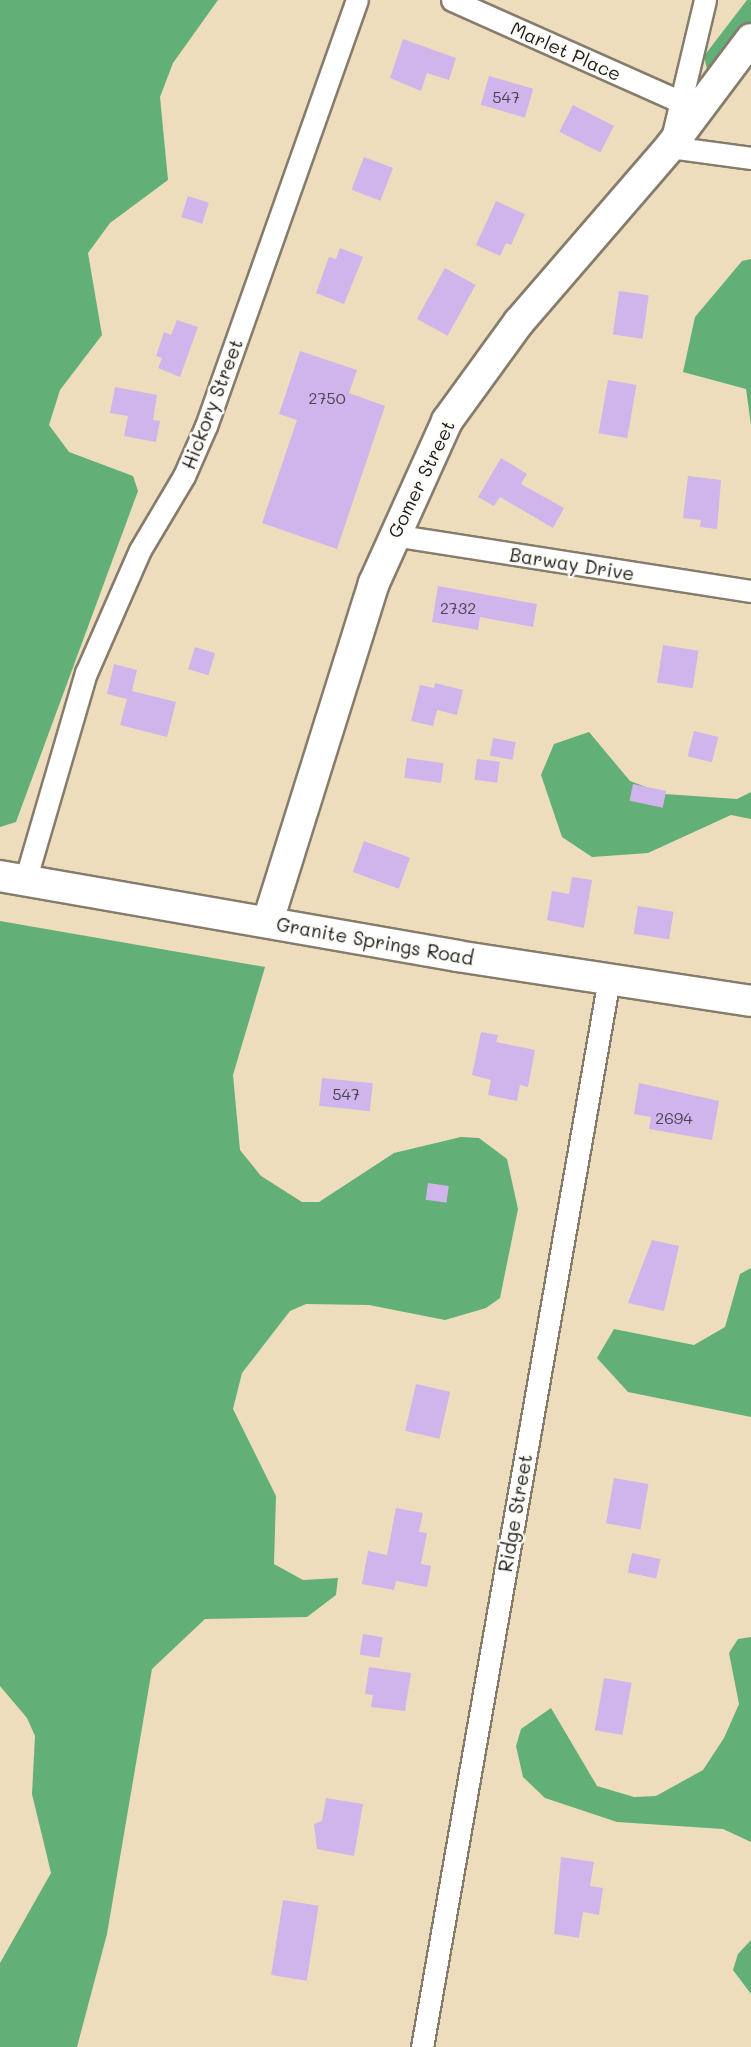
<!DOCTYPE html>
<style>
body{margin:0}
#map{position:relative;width:751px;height:2047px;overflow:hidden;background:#eeddbc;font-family:Mali,sans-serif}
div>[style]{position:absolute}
.forest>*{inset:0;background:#62af78}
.building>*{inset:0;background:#d0b4ec;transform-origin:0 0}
.roads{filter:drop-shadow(2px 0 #857c6c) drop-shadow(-2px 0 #857c6c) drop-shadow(0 2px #857c6c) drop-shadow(0 -2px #857c6c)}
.street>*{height:21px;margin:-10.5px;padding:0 10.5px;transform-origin:10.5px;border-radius:10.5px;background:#fff}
.secondary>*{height:30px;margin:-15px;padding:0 15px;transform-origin:15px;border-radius:15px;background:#fff}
span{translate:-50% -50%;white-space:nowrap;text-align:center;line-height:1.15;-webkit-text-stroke:5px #fdfcf7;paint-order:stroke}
.number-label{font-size:16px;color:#494250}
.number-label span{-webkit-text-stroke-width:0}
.street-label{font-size:19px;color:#1c1c1c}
</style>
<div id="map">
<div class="forest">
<i style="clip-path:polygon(0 0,218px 0,173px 63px,160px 97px,168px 180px,110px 223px,88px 253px,102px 335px,60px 390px,49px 425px,69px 452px,133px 476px,138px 491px,16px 822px,0 827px)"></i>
<i style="clip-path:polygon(747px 0,751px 0,751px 22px,708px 74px,704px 56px)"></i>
<i style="clip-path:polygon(751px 259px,751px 425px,746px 389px,683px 372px,695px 317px,742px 261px)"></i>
<i style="clip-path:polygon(589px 732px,630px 781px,665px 794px,737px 799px,751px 792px,751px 819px,731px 815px,648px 853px,592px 857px,562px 837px,541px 775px,554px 744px)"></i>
<i style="clip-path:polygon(0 921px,265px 967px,233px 1075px,240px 1150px,261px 1176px,302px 1202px,319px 1202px,394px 1153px,461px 1137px,479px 1138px,507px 1159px,518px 1209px,500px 1298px,486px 1308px,445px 1320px,369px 1305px,306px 1304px,290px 1311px,242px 1373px,233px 1409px,276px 1496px,274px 1564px,303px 1580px,338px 1578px,336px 1595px,307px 1617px,205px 1619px,152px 1669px,107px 1934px,77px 2047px,0 2047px,0 1963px,51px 1873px,32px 1794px,35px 1736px,27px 1718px,0 1686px)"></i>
<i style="clip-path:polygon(751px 1268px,751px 1417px,628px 1392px,597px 1358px,614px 1329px,694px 1345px,725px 1327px,740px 1274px)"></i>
<i style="clip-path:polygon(751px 1637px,751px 1842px,723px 1829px,617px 1822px,545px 1798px,523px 1777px,516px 1746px,521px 1729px,551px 1708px,597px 1786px,634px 1797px,656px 1796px,703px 1770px,724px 1738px,739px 1704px,729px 1653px,738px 1639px)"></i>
<i style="clip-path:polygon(751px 1940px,751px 1994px,733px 1970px,738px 1954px)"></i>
</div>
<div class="building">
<i style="clip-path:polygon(403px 39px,456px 58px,449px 80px,427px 73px,421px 91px,390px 78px)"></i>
<i style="left:489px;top:76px;width:46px;height:30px;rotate:16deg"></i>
<i style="left:573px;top:105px;width:46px;height:30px;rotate:27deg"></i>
<i style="left:364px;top:157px;width:31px;height:35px;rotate:21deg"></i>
<i style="left:188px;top:196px;width:22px;height:22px;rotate:18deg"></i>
<i style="clip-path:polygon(496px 201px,525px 214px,511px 245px,506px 243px,500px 256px,476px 245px)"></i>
<i style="clip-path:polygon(340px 248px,363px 257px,344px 304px,316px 293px,329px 257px,336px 259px)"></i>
<i style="left:445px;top:268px;width:35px;height:58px;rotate:29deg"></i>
<i style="left:619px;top:291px;width:30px;height:44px;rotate:8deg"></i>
<i style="clip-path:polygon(177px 320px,198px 327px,180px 377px,158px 368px,162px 358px,156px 356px,164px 332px,171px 335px)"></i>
<i style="clip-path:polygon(300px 351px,357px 370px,349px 393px,385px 406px,337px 549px,262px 523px,297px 420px,279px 414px)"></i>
<i style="left:608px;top:380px;width:29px;height:54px;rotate:10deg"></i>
<i style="clip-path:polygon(115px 387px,157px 395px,153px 420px,160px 421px,156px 442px,124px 436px,128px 416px,110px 413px)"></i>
<i style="clip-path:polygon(501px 458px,527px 474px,521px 484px,564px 508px,553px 528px,500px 497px,494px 506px,478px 497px)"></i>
<i style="clip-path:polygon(688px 476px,721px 480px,717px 529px,700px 527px,701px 520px,683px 518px)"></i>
<i style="clip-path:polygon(438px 586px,537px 604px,533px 627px,480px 617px,478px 630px,432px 622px)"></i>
<i style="left:663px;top:645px;width:36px;height:38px;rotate:9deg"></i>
<i style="left:195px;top:647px;width:21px;height:23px;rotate:17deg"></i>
<i style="clip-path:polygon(114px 664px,137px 670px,132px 691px,176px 702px,167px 737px,120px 725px,127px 699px,107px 694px)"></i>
<i style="clip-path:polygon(435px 683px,463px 690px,457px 715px,437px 710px,433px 726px,411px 721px,420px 685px,434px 688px)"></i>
<i style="left:694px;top:731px;width:25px;height:26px;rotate:14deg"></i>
<i style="left:493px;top:738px;width:23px;height:18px;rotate:10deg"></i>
<i style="left:407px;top:758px;width:37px;height:20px;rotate:8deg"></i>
<i style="left:477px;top:759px;width:23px;height:21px;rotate:7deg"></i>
<i style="left:633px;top:784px;width:34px;height:17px;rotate:12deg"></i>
<i style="left:364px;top:841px;width:49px;height:33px;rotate:20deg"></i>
<i style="clip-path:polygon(572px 877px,592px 880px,584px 928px,547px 920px,552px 891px,569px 894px)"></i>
<i style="left:638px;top:906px;width:36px;height:28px;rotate:9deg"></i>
<i style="clip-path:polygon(481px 1032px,498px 1035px,496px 1042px,535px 1050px,528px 1087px,520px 1085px,517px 1101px,488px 1095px,491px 1080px,472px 1075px)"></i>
<i style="left:322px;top:1078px;width:51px;height:28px;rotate:6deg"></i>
<i style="clip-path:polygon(639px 1083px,719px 1101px,712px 1140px,649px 1129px,651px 1117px,634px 1114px)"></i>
<i style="left:428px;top:1183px;width:21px;height:17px;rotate:8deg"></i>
<i style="clip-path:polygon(652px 1240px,679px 1246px,664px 1311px,628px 1303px)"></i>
<i style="left:416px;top:1384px;width:35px;height:48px;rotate:13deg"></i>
<i style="left:614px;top:1478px;width:35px;height:46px;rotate:10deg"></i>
<i style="clip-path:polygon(396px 1508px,423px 1513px,419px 1532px,427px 1533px,421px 1564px,431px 1566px,427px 1587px,396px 1581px,394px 1590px,362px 1584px,368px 1551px,387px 1555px)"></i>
<i style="left:632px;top:1553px;width:29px;height:20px;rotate:12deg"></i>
<i style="left:363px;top:1634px;width:20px;height:21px;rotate:9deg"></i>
<i style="clip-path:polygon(369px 1667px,411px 1673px,405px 1711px,371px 1707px,373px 1695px,365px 1694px)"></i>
<i style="left:604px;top:1678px;width:28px;height:53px;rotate:10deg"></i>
<i style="clip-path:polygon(326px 1798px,363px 1804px,354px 1856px,317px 1849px,314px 1824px,322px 1821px)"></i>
<i style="clip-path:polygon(561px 1857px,594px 1862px,590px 1886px,603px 1888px,599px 1915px,583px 1912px,579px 1938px,554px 1934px)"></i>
<i style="left:283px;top:1900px;width:36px;height:76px;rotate:9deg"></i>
</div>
<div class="roads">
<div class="street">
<i style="left:452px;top:0;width:251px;rotate:24deg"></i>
<i style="left:705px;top:0;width:151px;rotate:103.4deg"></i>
<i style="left:670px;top:147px;width:82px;rotate:7.7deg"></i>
<i style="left:393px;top:535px;width:362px;rotate:8.9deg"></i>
<i style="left:25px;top:881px;width:217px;rotate:-73.7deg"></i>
<i style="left:86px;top:673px;width:134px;rotate:-66.3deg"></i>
<i style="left:140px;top:550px;width:86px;rotate:-59.3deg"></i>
<i style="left:184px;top:476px;width:55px;rotate:-66.3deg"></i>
<i style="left:206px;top:426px;width:452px;rotate:-70.5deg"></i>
<i style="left:422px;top:2047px;width:1084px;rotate:-80.07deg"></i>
</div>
<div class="secondary">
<i style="left:0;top:876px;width:464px;rotate:9.9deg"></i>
<i style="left:457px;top:956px;width:297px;rotate:8.7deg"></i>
<i style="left:268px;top:921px;width:354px;rotate:-72.6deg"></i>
<i style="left:374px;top:583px;width:178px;rotate:-65.7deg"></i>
<i style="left:447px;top:421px;width:122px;rotate:-54deg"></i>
<i style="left:519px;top:322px;width:231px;rotate:-49.2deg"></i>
<i style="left:670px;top:147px;width:135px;rotate:-53.1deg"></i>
</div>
</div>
<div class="number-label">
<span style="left:506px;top:97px">547</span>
<span style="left:327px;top:398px">2750</span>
<span style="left:458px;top:608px">2732</span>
<span style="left:346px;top:1094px">547</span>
<span style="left:674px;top:1118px">2694</span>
</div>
<div class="street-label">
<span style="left:566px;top:51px;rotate:24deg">Marlet Place</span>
<span style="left:212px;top:404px;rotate:-69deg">Hickory Street</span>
<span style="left:421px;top:479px;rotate:-64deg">Gomer Street</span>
<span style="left:572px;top:564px;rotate:9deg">Barway Drive</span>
<span style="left:375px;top:941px;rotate:10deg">Granite Springs Road</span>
<span style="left:515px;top:1513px;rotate:-80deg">Ridge Street</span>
</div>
</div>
